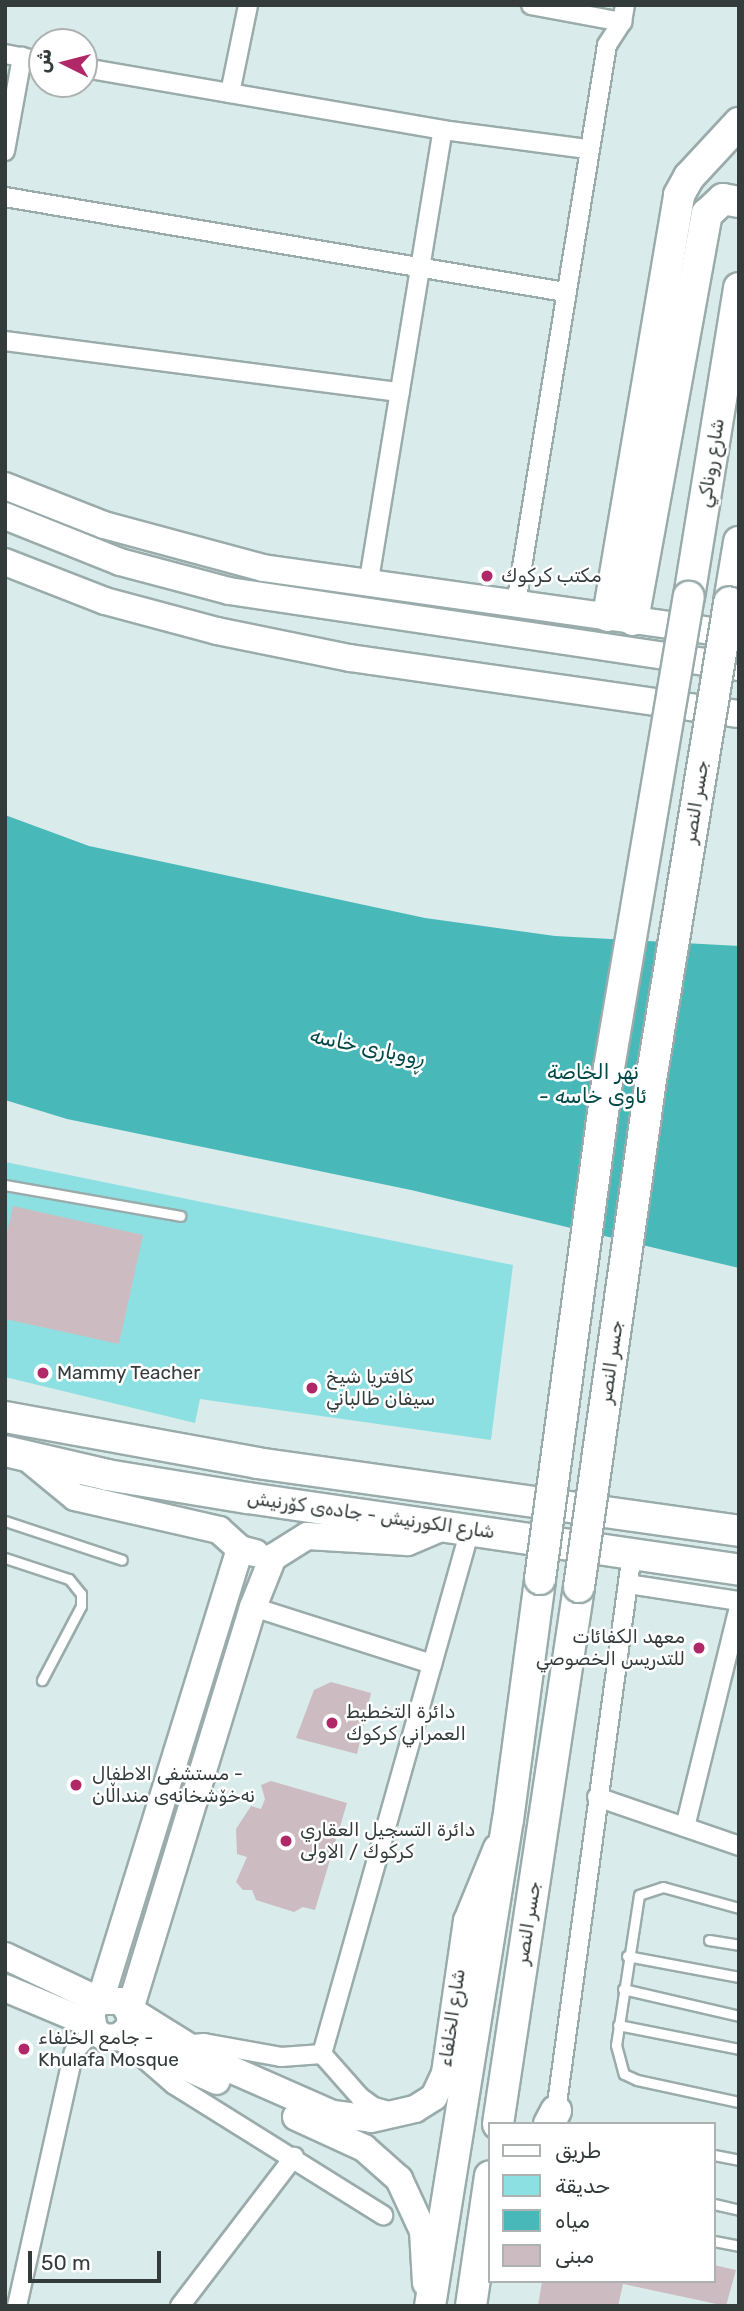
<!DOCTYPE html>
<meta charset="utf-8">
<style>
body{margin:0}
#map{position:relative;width:744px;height:2311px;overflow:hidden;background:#d9ebeb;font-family:Rubik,"Noto Sans Arabic",sans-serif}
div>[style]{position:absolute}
.green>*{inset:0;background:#8de0e1}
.water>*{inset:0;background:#48b8b9}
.building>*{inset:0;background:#ccbcc1}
.roads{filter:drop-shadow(2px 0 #9aabab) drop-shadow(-2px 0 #9aabab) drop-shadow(0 2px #9aabab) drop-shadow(0 -2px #9aabab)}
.lane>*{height:9px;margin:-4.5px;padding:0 4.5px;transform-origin:4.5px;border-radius:4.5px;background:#fff}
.street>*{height:18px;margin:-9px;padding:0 9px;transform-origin:9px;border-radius:9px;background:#fff}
.secondary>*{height:26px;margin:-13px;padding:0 13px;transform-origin:13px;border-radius:13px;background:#fff}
.primary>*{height:30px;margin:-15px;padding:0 15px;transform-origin:15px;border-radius:15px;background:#fff}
.bridges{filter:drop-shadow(2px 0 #9aabab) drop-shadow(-2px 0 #9aabab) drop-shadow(0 2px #9aabab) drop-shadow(0 -2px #9aabab)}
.primary-bridge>*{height:30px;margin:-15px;padding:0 15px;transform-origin:15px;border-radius:15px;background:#fff}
.dots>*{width:19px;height:19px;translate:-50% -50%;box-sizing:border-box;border:4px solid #fff;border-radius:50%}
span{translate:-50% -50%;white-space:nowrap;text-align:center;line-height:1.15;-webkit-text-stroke:5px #fff;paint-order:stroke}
.street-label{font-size:19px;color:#343b3b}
.poi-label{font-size:19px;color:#343b3b}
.left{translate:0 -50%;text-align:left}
.right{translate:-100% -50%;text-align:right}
.water-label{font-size:21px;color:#004848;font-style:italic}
.frame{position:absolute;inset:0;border:7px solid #343b3b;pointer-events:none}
.legend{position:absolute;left:488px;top:2122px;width:228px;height:161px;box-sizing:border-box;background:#fff;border:2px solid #aeb1b1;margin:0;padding:9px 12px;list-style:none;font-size:21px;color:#343b3b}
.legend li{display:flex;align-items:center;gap:14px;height:35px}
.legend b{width:35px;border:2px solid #aeb1b1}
.north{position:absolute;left:28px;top:28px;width:70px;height:70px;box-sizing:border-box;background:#fff;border:2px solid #aeb1b1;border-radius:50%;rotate:276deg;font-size:19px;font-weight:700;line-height:28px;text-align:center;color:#343b3b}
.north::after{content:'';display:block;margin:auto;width:24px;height:32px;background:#b12868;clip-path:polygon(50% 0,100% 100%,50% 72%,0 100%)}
.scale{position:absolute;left:28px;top:2251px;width:133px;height:32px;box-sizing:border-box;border:4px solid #343b3b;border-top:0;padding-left:9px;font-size:21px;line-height:24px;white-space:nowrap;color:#343b3b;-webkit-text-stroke:5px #fff;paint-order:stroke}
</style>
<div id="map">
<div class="green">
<i style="clip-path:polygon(5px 1162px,513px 1265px,491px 1440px,200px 1399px,195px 1423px,5px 1377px)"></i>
</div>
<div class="water">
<i style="clip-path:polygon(5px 815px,89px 846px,425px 918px,555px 936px,739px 946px,739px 1268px,411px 1190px,67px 1119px,5px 1100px)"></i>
</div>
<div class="building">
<i style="clip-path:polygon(13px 1206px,143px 1235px,119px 1344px,5px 1319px,5px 1241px)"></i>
<i style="clip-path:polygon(331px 1682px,371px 1693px,357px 1754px,296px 1738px,314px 1690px)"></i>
<i style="clip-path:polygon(271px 1781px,347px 1803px,315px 1910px,303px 1907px,294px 1912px,256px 1900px,252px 1890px,243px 1890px,236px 1882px,247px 1857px,237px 1854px,236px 1829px,251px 1806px,261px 1809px,265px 1799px,261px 1785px)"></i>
<i style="clip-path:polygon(714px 2265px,736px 2270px,726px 2306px,623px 2284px,618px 2306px,538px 2306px,542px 2281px,714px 2281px)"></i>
</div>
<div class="roads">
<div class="lane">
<i style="left:5px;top:1185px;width:178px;rotate:10deg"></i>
<i style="left:5px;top:1521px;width:123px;rotate:18.4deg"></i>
<i style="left:5px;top:1558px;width:67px;rotate:18.2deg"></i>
<i style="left:69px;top:1579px;width:19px;rotate:51deg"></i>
<i style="left:81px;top:1594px;width:12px;rotate:90deg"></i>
<i style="left:81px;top:1606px;width:84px;rotate:117.8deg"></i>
<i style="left:739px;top:1908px;width:79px;rotate:-164.6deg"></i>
<i style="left:663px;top:1887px;width:25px;rotate:162deg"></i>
<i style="left:639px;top:1895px;width:152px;rotate:98.7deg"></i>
<i style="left:616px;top:2045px;width:30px;rotate:75deg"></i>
<i style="left:624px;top:2074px;width:14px;rotate:25deg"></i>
<i style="left:637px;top:2080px;width:104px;rotate:12.2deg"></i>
<i style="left:709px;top:1940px;width:30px;rotate:9deg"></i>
<i style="left:627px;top:1956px;width:114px;rotate:10.6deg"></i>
<i style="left:623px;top:1989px;width:119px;rotate:13.1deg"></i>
<i style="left:618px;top:2025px;width:123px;rotate:11.2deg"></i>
<i style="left:714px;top:2155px;width:25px;rotate:11deg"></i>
<i style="left:714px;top:2204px;width:26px;rotate:13deg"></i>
<i style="left:714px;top:2241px;width:25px;rotate:11deg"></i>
</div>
<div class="street">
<i style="left:531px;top:5px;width:93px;rotate:10.6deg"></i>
<i style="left:5px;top:54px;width:38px;rotate:11deg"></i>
<i style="left:84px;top:68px;width:364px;rotate:9.8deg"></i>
<i style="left:443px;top:130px;width:146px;rotate:7.5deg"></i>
<i style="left:230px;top:93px;width:90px;rotate:-78.4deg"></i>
<i style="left:5px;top:151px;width:96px;rotate:-79.7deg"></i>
<i style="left:5px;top:197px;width:568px;rotate:9.63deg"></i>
<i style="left:5px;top:341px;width:398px;rotate:7.4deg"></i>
<i style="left:368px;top:586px;width:462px;rotate:-80.7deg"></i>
<i style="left:516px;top:604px;width:566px;rotate:-80.75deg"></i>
<i style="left:607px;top:45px;width:27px;rotate:-57deg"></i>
<i style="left:622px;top:22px;width:17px;rotate:-80deg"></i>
<i style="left:628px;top:1584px;width:112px;rotate:8.7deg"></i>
<i style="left:253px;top:1607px;width:188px;rotate:17.7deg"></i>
<i style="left:597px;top:1797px;width:150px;rotate:19deg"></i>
<i style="left:685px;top:1827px;width:227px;rotate:-76.2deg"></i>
<i style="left:184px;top:2045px;width:20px;rotate:-6deg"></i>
<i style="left:204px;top:2043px;width:78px;rotate:10.3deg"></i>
<i style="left:281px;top:2057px;width:41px;rotate:-4.2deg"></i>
<i style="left:135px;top:2051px;width:50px;rotate:41deg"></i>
<i style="left:173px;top:2084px;width:248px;rotate:32deg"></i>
<i style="left:322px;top:2054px;width:544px;rotate:-74.23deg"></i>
<i style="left:322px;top:2054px;width:57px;rotate:48.5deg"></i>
<i style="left:360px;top:2097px;width:17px;rotate:36deg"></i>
<i style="left:374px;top:2107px;width:20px;rotate:15deg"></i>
<i style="left:556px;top:2111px;width:563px;rotate:-82.24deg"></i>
<i style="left:17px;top:2306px;width:260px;rotate:-77.4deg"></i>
<i style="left:74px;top:2052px;width:30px;rotate:-48deg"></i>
<i style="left:180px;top:2306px;width:188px;rotate:-52.6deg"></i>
</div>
<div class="secondary">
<i style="left:5px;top:486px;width:106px;rotate:21.5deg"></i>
<i style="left:104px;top:525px;width:165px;rotate:15.1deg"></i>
<i style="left:263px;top:568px;width:481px;rotate:8deg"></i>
<i style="left:5px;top:516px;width:124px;rotate:21.8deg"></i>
<i style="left:120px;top:562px;width:113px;rotate:14.9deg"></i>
<i style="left:229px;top:591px;width:516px;rotate:8.48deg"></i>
<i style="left:5px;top:562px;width:107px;rotate:21.3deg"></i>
<i style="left:105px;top:601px;width:116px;rotate:15deg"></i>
<i style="left:217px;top:631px;width:136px;rotate:11.5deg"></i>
<i style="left:350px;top:658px;width:393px;rotate:8.2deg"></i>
<i style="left:25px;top:1456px;width:65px;rotate:39.4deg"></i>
<i style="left:75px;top:1497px;width:148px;rotate:12.9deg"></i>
<i style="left:219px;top:1530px;width:28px;rotate:42deg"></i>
<i style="left:240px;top:1549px;width:16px;rotate:15deg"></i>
<i style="left:443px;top:1527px;width:39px;rotate:157deg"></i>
<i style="left:407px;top:1542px;width:100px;rotate:-176.6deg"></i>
<i style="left:307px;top:1536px;width:40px;rotate:148deg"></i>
<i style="left:273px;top:1557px;width:54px;rotate:111.8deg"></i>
<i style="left:253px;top:1607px;width:421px;rotate:107deg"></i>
<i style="left:130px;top:2010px;width:97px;rotate:31.9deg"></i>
<i style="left:212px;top:2061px;width:132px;rotate:23.7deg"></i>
<i style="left:333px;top:2114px;width:38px;rotate:7deg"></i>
<i style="left:371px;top:2119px;width:45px;rotate:-12.8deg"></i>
<i style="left:415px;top:2109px;width:22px;rotate:-32deg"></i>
<i style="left:434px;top:2097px;width:26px;rotate:-65deg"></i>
<i style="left:445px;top:2073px;width:154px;rotate:-81.8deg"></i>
<i style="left:467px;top:1921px;width:79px;rotate:-67.7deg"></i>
<i style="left:5px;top:1956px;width:105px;rotate:25.3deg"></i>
<i style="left:100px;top:2001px;width:22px"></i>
<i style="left:122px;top:2001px;width:17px;rotate:59deg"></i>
<i style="left:131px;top:2016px;width:12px;rotate:99deg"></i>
<i style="left:129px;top:2028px;width:13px;rotate:138deg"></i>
<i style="left:119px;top:2037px;width:14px;rotate:176deg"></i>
<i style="left:105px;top:2038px;width:14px;rotate:-144deg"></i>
<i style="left:94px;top:2030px;width:19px;rotate:-99deg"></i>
<i style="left:91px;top:2011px;width:13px;rotate:-48deg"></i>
<i style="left:100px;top:2001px;width:473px;rotate:-72.8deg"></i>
<i style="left:5px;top:1988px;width:93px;rotate:22.7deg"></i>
<i style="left:119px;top:2037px;width:107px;rotate:24.2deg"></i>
<i style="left:296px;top:2117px;width:75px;rotate:24.5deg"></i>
<i style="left:364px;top:2148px;width:47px;rotate:41.5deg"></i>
<i style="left:399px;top:2179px;width:57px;rotate:65.2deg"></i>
<i style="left:423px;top:2231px;width:52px;rotate:86.7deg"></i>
</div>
<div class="primary">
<i style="left:689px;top:597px;width:313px;rotate:-80.8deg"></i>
<i style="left:729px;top:602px;width:61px;rotate:-80.5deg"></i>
<i style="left:608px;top:616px;width:427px;rotate:-80.4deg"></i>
<i style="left:679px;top:195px;width:21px;rotate:-61deg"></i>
<i style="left:689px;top:177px;width:74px;rotate:-47.2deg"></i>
<i style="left:633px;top:620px;width:413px;rotate:-79.7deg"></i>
<i style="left:707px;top:214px;width:22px;rotate:-43deg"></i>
<i style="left:723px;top:199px;width:16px;rotate:11deg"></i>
<i style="left:5px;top:1417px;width:256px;rotate:10.3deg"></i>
<i style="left:257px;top:1463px;width:487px;rotate:8deg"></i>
<i style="left:5px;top:1451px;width:105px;rotate:13.2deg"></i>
<i style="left:107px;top:1475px;width:143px;rotate:9.3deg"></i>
<i style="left:248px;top:1498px;width:496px;rotate:8.3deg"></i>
<i style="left:498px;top:2124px;width:543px;rotate:-81.42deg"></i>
<i style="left:549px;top:2124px;width:15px;rotate:-62deg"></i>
<i style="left:430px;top:2306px;width:492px;rotate:-80.9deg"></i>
<i style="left:508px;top:1820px;width:243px;rotate:-82.4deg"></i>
<i style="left:471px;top:2306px;width:131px;rotate:-81.7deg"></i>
</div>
</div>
<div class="bridges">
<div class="primary-bridge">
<i style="left:540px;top:1579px;width:516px;rotate:-82.31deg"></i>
<i style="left:609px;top:1068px;width:478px;rotate:-80.4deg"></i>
<i style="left:579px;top:1587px;width:512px;rotate:-81.92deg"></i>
<i style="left:651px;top:1080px;width:484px;rotate:-80.7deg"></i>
</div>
</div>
<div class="dots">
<i style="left:487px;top:576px;background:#b12868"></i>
<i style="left:43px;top:1373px;background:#b12868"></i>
<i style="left:312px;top:1388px;background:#b12868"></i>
<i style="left:699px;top:1648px;background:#b12868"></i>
<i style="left:332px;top:1723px;background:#b12868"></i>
<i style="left:76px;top:1785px;background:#b12868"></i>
<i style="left:286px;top:1841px;background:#b12868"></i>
<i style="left:24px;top:2049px;background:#b12868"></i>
</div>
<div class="street-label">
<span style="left:711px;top:463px;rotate:-81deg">شارع روناكي</span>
<span style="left:696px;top:802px;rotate:-81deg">جسر النصر</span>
<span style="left:611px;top:1362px;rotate:-82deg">جسر النصر</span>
<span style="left:371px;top:1515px;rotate:8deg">شارع الكورنيش - جادەی کۆرنیش</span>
<span style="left:528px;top:1923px;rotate:-81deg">جسر النصر</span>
<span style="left:452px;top:2018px;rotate:-82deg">شارع الخلفاء</span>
</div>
<div class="poi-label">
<span class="left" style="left:501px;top:576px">مكتب كركوك</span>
<span class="left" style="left:57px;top:1373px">Mammy Teacher</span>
<span class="left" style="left:326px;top:1388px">كافتريا شيخ<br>سيفان طالباني</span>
<span class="right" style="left:685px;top:1648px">معهد الكفائات<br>للتدريس الخصوصي</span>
<span class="left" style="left:346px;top:1723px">دائرة التخطيط<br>العمراني كركوك</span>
<span class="left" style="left:92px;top:1785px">مستشفى الاطفال -<br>نەخۆشخانەی منداڵان</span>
<span class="left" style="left:300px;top:1841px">دائرة التسجيل العقاري<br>كركوك / الاولى</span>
<span class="left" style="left:38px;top:2049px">جامع الخلفاء -<br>Khulafa Mosque</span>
</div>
<div class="water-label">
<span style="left:367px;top:1047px;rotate:12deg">ڕووباری خاسە</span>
<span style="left:593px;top:1084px">نهر الخاصة<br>- ئاوی خاسە</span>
</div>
<div class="frame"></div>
<ul class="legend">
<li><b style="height:9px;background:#fff"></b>طريق</li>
<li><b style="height:19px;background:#8de0e1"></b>حديقة</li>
<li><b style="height:19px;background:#48b8b9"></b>مياه</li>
<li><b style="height:19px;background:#ccbcc1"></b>مبنى</li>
</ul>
<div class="north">ش</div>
<div class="scale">50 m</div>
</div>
